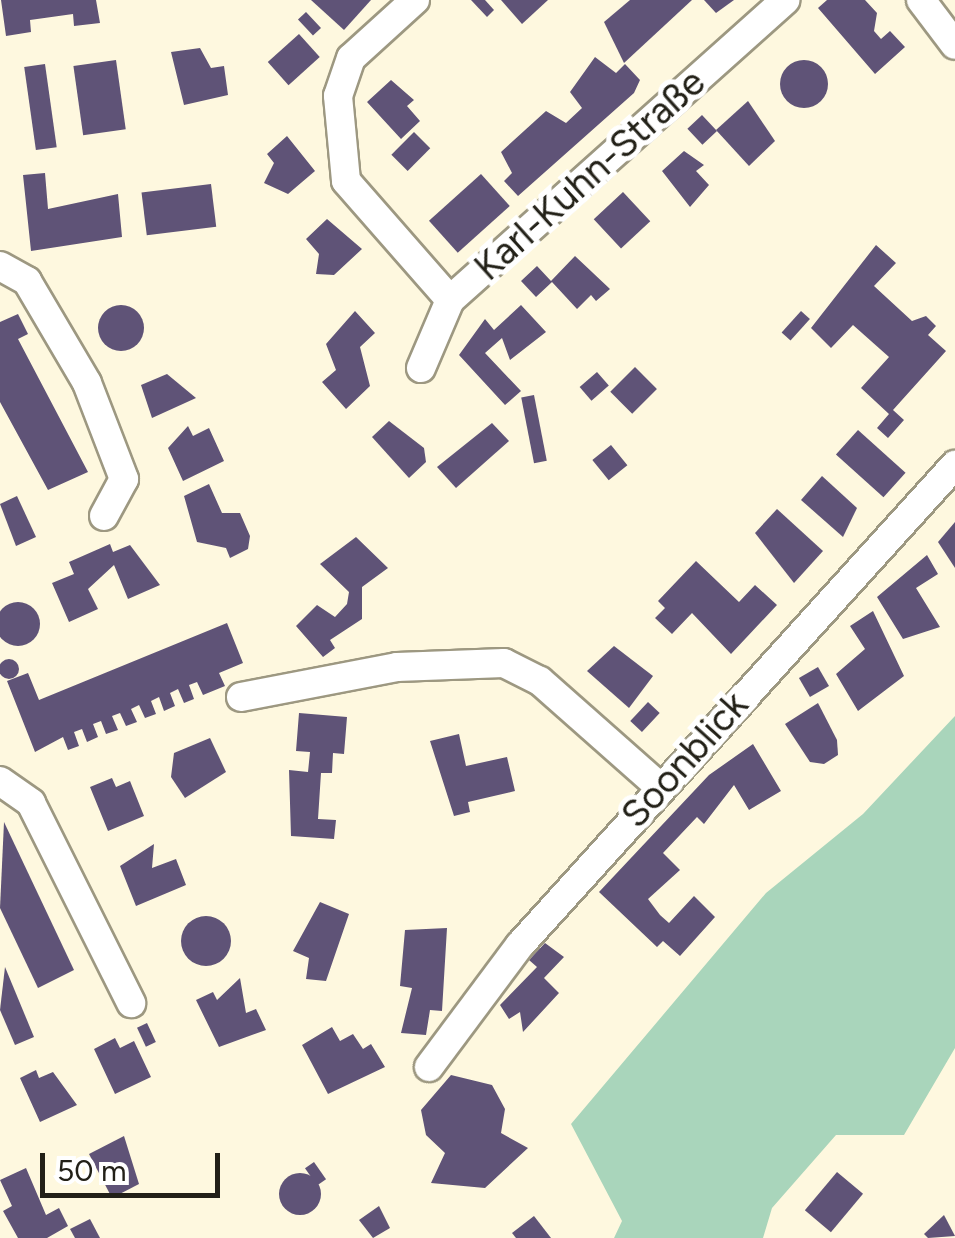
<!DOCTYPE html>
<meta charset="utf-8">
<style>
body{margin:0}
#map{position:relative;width:955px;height:1238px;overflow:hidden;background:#fef8df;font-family:Figtree,sans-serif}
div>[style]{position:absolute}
.forest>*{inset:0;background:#a9d5bb}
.building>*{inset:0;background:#5f5377;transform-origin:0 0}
.round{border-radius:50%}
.roads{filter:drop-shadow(2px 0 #9d9881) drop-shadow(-2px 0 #9d9881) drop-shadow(0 2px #9d9881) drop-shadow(0 -2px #9d9881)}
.minor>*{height:28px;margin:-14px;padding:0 14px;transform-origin:14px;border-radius:14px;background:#fff}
span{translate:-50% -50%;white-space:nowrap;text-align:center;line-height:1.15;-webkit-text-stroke:10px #fff;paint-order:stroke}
.street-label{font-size:38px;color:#222017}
.scale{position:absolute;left:40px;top:1153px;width:180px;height:45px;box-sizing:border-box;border:5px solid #222017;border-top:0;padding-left:12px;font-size:30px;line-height:35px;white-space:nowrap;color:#222017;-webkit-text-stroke:8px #fff;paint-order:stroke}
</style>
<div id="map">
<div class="forest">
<i style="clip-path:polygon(955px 716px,955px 1048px,904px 1135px,836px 1135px,772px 1208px,763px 1238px,614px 1238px,622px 1221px,571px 1124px,766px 893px,863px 814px)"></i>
</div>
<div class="building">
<i style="clip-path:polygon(1px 0,96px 0,100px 23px,74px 26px,73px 14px,30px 20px,31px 32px,6px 36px)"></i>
<i style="clip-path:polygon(311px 0,371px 0,344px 30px)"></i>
<i style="clip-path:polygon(471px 0,485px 0,494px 10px,487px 17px)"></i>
<i style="clip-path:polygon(501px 0,548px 0,522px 24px)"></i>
<i style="clip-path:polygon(630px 0,692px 0,624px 63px,604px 22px)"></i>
<i style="clip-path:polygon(704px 0,734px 0,716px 13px)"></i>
<i style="clip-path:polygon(827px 0,865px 0,877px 13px,874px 31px,881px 39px,890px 31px,905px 47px,875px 74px,818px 8px)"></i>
<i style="left:306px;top:12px;width:22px;height:11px;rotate:47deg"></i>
<i style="left:299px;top:34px;width:31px;height:42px;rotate:48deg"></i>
<i style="clip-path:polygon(200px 48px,211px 68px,224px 66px,228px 95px,184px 105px,171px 52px)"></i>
<i style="clip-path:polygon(595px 57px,616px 73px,625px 64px,640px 80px,634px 93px,518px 196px,504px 181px,512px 173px,501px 152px,546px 111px,566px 123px,582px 108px,570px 92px)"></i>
<i style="left:116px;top:60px;width:70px;height:43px;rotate:82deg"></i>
<i class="round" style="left:780px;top:60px;width:48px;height:48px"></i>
<i style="left:45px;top:64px;width:84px;height:21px;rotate:82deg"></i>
<i style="clip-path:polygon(391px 80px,414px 100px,407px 106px,420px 121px,401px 139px,367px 102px)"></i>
<i style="clip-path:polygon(748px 101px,775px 141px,749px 166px,716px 130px)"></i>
<i style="left:702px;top:115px;width:22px;height:20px;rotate:47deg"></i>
<i style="left:414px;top:132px;width:23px;height:32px;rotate:45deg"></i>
<i style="clip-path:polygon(287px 136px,315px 171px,288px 194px,264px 183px,274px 163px,267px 154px)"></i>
<i style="clip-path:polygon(684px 151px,704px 165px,696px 171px,709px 185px,690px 207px,662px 171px)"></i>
<i style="clip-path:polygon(45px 173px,48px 209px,118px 194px,122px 237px,31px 251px,23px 175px)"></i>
<i style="left:481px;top:174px;width:43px;height:70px;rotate:48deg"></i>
<i style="left:211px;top:184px;width:43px;height:70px;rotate:83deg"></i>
<i style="left:623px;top:192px;width:40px;height:40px;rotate:47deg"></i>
<i style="clip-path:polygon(327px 219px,362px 249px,334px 275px,316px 274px,319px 254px,306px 239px)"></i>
<i style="clip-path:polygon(876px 245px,896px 263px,874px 286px,912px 321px,926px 316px,936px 326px,928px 335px,946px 351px,893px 410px,904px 420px,888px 438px,877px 428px,889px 414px,861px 388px,889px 357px,853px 325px,831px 348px,811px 328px)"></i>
<i style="clip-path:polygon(575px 256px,610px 289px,596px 301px,591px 295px,577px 309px,552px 282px,536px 297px,521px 281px,537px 266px,551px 281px)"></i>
<i style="clip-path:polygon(521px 305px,546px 332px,510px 360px,502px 338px,485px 353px,521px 391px,505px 405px,459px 355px,485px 319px,494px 330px)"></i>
<i class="round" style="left:98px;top:305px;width:46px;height:46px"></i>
<i style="clip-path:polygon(355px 311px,375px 333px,360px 347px,370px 386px,346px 409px,322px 382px,336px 370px,326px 344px)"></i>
<i style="left:801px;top:311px;width:12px;height:29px;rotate:42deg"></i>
<i style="clip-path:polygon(18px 314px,28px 334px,18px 339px,88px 472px,48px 490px,0 402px,0 322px)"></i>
<i style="left:635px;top:367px;width:31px;height:35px;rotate:45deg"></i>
<i style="left:597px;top:372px;width:18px;height:23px;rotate:49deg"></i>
<i style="clip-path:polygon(167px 374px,196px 398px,152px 418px,141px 385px)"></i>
<i style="left:534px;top:395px;width:67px;height:13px;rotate:79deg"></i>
<i style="clip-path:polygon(389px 421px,424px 448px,426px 462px,409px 478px,372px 437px)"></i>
<i style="clip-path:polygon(492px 423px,509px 441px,456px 488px,437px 467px)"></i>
<i style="clip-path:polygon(188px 426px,193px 436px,209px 428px,224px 461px,183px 481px,168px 448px)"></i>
<i style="left:858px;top:430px;width:64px;height:33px;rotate:42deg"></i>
<i style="left:611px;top:445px;width:26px;height:24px;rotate:51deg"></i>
<i style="clip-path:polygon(822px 476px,857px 508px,843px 537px,801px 500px)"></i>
<i style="clip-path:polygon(209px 484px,222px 513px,240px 513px,250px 536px,248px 549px,230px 558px,226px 548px,197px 542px,184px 496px)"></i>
<i style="clip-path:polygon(17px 496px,36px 537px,16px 546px,0 504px)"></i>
<i style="clip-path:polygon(777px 509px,823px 551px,794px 583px,755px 533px)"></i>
<i style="clip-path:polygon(955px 522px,955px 568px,938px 542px)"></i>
<i style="clip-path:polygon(356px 537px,388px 568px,362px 587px,362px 619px,330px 640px,335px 648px,323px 657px,296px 626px,317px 605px,335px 617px,347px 604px,349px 592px,320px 564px)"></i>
<i style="clip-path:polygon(110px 544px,113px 552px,130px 545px,160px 585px,128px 599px,114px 565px,88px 589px,98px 609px,69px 622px,52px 583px,74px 574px,69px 562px)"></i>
<i style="clip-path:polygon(927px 555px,938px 574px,916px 588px,940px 627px,903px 639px,877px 597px)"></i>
<i style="clip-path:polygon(696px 561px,739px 602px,755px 585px,777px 605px,731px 654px,692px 613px,672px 634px,655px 618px,665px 608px,658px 601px)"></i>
<i class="round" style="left:-4px;top:602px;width:44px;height:44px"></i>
<i style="clip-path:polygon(873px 611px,904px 676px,858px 711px,836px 674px,865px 649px,850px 626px)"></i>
<i style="clip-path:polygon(227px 623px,243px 663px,219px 673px,225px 686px,203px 695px,197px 682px,189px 685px,194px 699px,184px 703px,178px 689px,170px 693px,175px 706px,164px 711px,159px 697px,151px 701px,156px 714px,145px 718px,139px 705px,131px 709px,137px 722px,126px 726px,120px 713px,112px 716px,118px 730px,106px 734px,101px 721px,93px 724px,98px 737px,87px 742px,82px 729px,74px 732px,79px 746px,68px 750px,63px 737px,35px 752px,7px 681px,28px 673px,39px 700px)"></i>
<i style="clip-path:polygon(614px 646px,653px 676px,629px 708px,587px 671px)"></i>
<i class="round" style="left:-1px;top:659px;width:20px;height:20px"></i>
<i style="left:818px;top:667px;width:22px;height:22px;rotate:60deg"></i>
<i style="left:648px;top:702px;width:16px;height:26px;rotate:43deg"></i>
<i style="clip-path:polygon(818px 703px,837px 740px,838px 755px,824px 764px,810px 762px,785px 724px)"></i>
<i style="clip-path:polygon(299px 713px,347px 717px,344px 754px,333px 753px,332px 773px,321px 773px,318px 819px,336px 820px,334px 839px,291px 836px,289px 770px,308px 772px,310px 752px,296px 751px)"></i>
<i style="clip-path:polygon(459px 734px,466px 766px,507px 757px,515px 791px,468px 802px,470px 812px,454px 816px,430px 741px)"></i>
<i style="clip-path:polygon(210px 738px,226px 772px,185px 798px,171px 777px,174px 753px)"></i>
<i style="clip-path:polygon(753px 744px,781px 791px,749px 810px,734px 785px,704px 824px,697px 817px,663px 853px,680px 870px,648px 899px,660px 915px,669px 923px,694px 896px,715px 917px,680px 956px,663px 941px,657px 947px,599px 892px,709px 775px)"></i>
<i style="clip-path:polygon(112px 778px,116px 787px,130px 781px,144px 816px,108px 831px,90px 787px)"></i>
<i style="clip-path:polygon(4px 822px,74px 970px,38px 988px,0 908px)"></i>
<i style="clip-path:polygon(154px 844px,152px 868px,176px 859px,186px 885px,136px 906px,120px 866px)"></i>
<i style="clip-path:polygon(320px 902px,349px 914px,326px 981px,306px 979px,309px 958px,293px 951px)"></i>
<i class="round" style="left:181px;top:916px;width:50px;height:50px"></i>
<i style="clip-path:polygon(447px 928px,442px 1011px,430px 1010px,426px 1035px,401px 1033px,412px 988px,400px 986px,405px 930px)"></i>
<i style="clip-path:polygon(545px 943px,564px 957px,544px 978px,559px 993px,523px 1032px,520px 1012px,509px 1019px,500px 1005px,537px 967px,529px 960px)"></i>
<i style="clip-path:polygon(5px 967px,34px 1037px,15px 1045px,0 1010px)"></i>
<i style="clip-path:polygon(240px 978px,246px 1013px,256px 1009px,266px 1030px,219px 1047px,196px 1000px,213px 992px,217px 1000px)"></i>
<i style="left:147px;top:1023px;width:21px;height:11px;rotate:65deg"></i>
<i style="clip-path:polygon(332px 1027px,340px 1041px,353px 1034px,363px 1049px,371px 1044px,385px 1067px,328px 1094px,302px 1045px)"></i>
<i style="clip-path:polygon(115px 1038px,120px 1048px,134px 1041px,151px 1077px,115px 1094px,94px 1049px)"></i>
<i style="clip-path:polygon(36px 1070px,39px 1078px,53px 1072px,77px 1105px,40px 1122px,20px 1078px)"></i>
<i style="clip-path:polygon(451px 1075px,492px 1085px,505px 1109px,501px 1133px,528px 1148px,485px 1188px,431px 1183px,445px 1153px,426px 1135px,421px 1110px)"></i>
<i style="clip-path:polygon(124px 1136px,139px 1184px,112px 1198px,89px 1154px)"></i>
<i style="left:314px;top:1162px;width:21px;height:11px;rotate:55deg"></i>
<i style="clip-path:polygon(26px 1168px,46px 1215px,59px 1208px,68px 1226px,47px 1238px,18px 1238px,3px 1211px,12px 1206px,0 1180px)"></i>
<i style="left:837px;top:1172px;width:34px;height:50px;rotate:40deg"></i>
<i class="round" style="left:279px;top:1173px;width:42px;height:42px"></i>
<i style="clip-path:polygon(379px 1206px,390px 1228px,373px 1238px,359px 1220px)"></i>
<i style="clip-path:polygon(944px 1215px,955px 1236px,928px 1238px,924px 1234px)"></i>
<i style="clip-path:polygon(534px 1216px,551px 1238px,516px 1238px,512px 1233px)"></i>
<i style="clip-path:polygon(90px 1219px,100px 1238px,75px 1238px,70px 1229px)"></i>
</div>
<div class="roads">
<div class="minor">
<i style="left:415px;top:0;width:86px;rotate:137.8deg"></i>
<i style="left:351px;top:58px;width:40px;rotate:108.9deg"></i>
<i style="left:338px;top:96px;width:85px;rotate:84.6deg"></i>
<i style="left:346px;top:181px;width:158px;rotate:48.8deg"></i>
<i style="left:921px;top:0;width:56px;rotate:52.9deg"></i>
<i style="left:0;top:266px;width:31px;rotate:29deg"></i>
<i style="left:27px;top:281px;width:118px;rotate:59.5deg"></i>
<i style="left:87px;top:383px;width:103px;rotate:68.9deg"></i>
<i style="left:124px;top:479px;width:42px;rotate:118.4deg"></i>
<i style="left:421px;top:368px;width:74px;rotate:-66.9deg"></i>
<i style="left:450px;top:300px;width:450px;rotate:-41.8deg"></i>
<i style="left:241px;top:697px;width:159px;rotate:-10.9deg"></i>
<i style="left:397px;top:667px;width:107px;rotate:-2.1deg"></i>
<i style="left:504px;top:663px;width:40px;rotate:26.6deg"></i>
<i style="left:540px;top:681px;width:160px;rotate:41.5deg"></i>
<i style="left:0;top:781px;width:38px;rotate:35deg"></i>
<i style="left:31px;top:803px;width:224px;rotate:63.4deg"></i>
<i style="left:429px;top:1067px;width:152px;rotate:-53.3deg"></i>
<i style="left:520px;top:945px;width:648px;rotate:-47.82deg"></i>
</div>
</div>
<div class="street-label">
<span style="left:590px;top:175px;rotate:-42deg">Karl-Kuhn-Straße</span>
<span style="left:685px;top:760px;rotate:-48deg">Soonblick</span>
</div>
<div class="scale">50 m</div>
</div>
